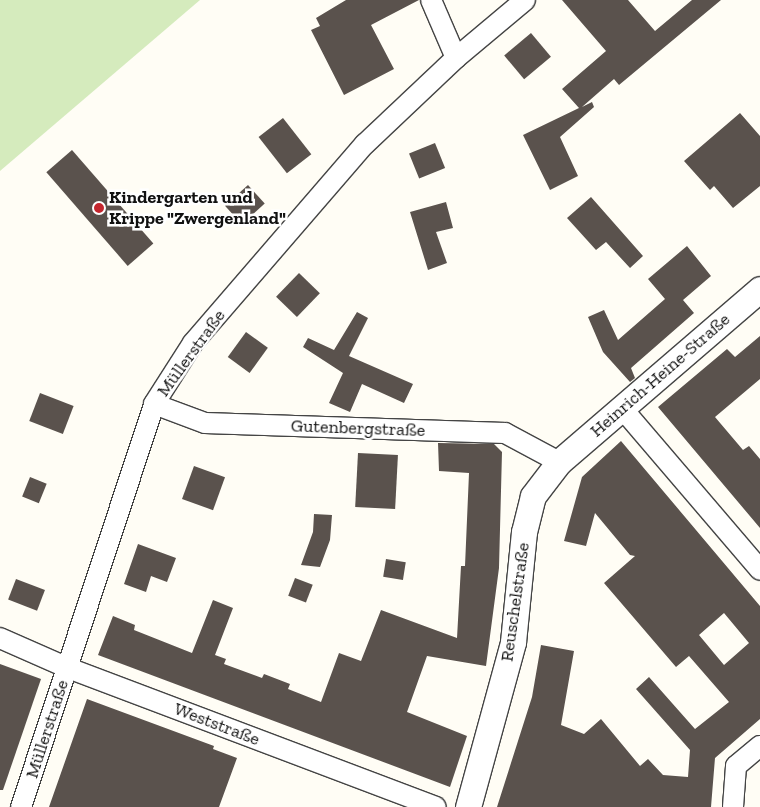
<!DOCTYPE html>
<meta charset="utf-8">
<style>
body{margin:0}
#map{position:relative;width:760px;height:807px;overflow:hidden;background:#fffdf5;font-family:"Zilla Slab",serif}
div>[style]{position:absolute}
.green>*{inset:0;background:#d5ebbd}
.building>*{inset:0;background:#5a524d;transform-origin:0 0}
.roads{filter:drop-shadow(1px 0 #444) drop-shadow(-1px 0 #444) drop-shadow(0 1px #444) drop-shadow(0 -1px #444)}
.minor>*{height:20px;margin:-10px;padding:0 10px;transform-origin:10px;border-radius:10px;background:#fff}
.tertiary>*{height:25px;margin:-12.5px;padding:0 12.5px;transform-origin:12.5px;border-radius:12.5px;background:#fff}
.dots>*{width:14px;height:14px;translate:-50% -50%;box-sizing:border-box;border:2px solid #fff;border-radius:50%}
span{translate:-50% -50%;white-space:nowrap;text-align:center;line-height:1.15;-webkit-text-stroke:5px #fff;paint-order:stroke}
.poi-label{font-size:18px;color:#111;font-weight:700}
.left{translate:0 -50%;text-align:left}
.street-label{font-size:18px;color:#111}
</style>
<div id="map">
<div class="green">
<i style="clip-path:polygon(0 0,200px 0,0 171px)"></i>
</div>
<div class="building">
<i style="clip-path:polygon(346px 0,419px 0,371px 25px,394px 69px,344px 95px,311px 30px,320px 26px,316px 18px)"></i>
<i style="clip-path:polygon(562px 0,628px 0,655px 31px,692px 0,721px 0,619px 85px,614px 79px,582px 107px,592px 102px,594px 107px,560px 137px,578px 176px,550px 190px,523px 135px,579px 108px,562px 89px,606px 51px)"></i>
<i style="left:531px;top:33px;width:31px;height:35px;rotate:50deg"></i>
<i style="clip-path:polygon(740px 113px,760px 136px,760px 186px,733px 208px,714px 186px,710px 190px,684px 161px)"></i>
<i style="left:283px;top:118px;width:46px;height:31px;rotate:52deg"></i>
<i style="left:435px;top:143px;width:27px;height:28px;rotate:68deg"></i>
<i style="left:72px;top:150px;width:124px;height:34px;rotate:49deg"></i>
<i style="left:248px;top:185px;width:25px;height:31px;rotate:48deg"></i>
<i style="clip-path:polygon(591px 197px,643px 256px,630px 268px,606px 242px,596px 250px,567px 218px)"></i>
<i style="clip-path:polygon(446px 202px,453px 228px,436px 232px,447px 263px,428px 270px,410px 212px)"></i>
<i style="clip-path:polygon(687px 246px,711px 276px,683px 300px,694px 313px,631px 368px,635px 378px,630px 382px,603px 352px,588px 317px,604px 310px,618px 340px,665px 299px,648px 279px)"></i>
<i style="left:299px;top:273px;width:29px;height:33px;rotate:44deg"></i>
<i style="clip-path:polygon(357px 312px,368px 318px,349px 356px,413px 384px,404px 403px,362px 384px,350px 412px,329px 403px,343px 373px,303px 347px,308px 338px,334px 350px)"></i>
<i style="left:246px;top:332px;width:27px;height:31px;rotate:36deg"></i>
<i style="clip-path:polygon(760px 336px,760px 379px,715px 417px,743px 450px,749px 446px,760px 459px,760px 528px,658px 407px,727px 349px,735px 357px)"></i>
<i style="left:40px;top:393px;width:36px;height:30px;rotate:21deg"></i>
<i style="clip-path:polygon(evenodd,621px 441px,760px 606px,760px 719px,715px 758px,711px 807px,497px 807px,532px 697px,541px 645px,574px 651px,561px 725px,584px 734px,601px 719px,640px 766px,648px 759px,663px 775px,688px 777px,690px 750px,636px 689px,649px 677px,695px 729px,729px 702px,689px 656px,676px 667px,604px 583px,635px 556px,630px 555px,595px 513px,586px 546px,564px 541px,582px 477px,621px 441px,724px 613px,749px 643px,724px 665px,699px 635px,724px 613px)"></i>
<i style="clip-path:polygon(438px 443px,494px 444px,502px 452px,499px 568px,486px 666px,427px 656px,407px 712px,467px 736px,450px 787px,98px 655px,113px 616px,135px 625px,134px 630px,192px 653px,213px 600px,233px 608px,215px 655px,226px 659px,224px 664px,262px 678px,264px 674px,290px 684px,288px 689px,321px 702px,339px 653px,361px 661px,381px 610px,457px 638px,461px 566px,465px 566px,469px 473px,439px 471px)"></i>
<i style="left:358px;top:453px;width:40px;height:54px;rotate:3deg"></i>
<i style="left:194px;top:466px;width:33px;height:35px;rotate:20deg"></i>
<i style="left:30px;top:477px;width:18px;height:21px;rotate:22deg"></i>
<i style="clip-path:polygon(314px 514px,332px 515px,330px 540px,320px 567px,301px 565px,313px 532px)"></i>
<i style="clip-path:polygon(138px 544px,176px 558px,167px 582px,151px 576px,146px 592px,124px 584px)"></i>
<i style="left:386px;top:559px;width:20px;height:18px;rotate:9deg"></i>
<i style="left:295px;top:578px;width:19px;height:19px;rotate:21deg"></i>
<i style="left:16px;top:579px;width:31px;height:22px;rotate:21deg"></i>
<i style="clip-path:polygon(0 664px,41px 679px,3px 790px,0 790px)"></i>
<i style="clip-path:polygon(87px 699px,214px 746px,213px 749px,237px 758px,219px 807px,49px 807px)"></i>
</div>
<div class="roads">
<div class="minor">
<i style="left:431px;top:0;width:63px;rotate:66.7deg"></i>
<i style="left:154px;top:404px;width:54px;rotate:20.4deg"></i>
<i style="left:205px;top:423px;width:300px;rotate:1.9deg"></i>
<i style="left:505px;top:433px;width:61px;rotate:28.2deg"></i>
<i style="left:621px;top:407px;width:214px;rotate:49.5deg"></i>
<i style="left:0;top:638px;width:74px;rotate:23.8deg"></i>
<i style="left:68px;top:668px;width:393px;rotate:20.7deg"></i>
<i style="left:21px;top:807px;width:424px;rotate:-71.7deg"></i>
<i style="left:154px;top:404px;width:72px;rotate:-57.4deg"></i>
<i style="left:193px;top:343px;width:263px;rotate:-49.2deg"></i>
<i style="left:365px;top:144px;width:125px;rotate:-43.4deg"></i>
<i style="left:456px;top:58px;width:90px;rotate:-40deg"></i>
<i style="left:733px;top:807px;width:41px;rotate:-85.8deg"></i>
<i style="left:736px;top:766px;width:31px;rotate:-40deg"></i>
</div>
<div class="tertiary">
<i style="left:468px;top:807px;width:171px;rotate:-74.7deg"></i>
<i style="left:513px;top:642px;width:111px;rotate:-84.3deg"></i>
<i style="left:524px;top:532px;width:37px;rotate:-76deg"></i>
<i style="left:533px;top:496px;width:43px;rotate:-52.6deg"></i>
<i style="left:559px;top:462px;width:265px;rotate:-40.7deg"></i>
</div>
</div>
<div class="dots">
<i style="left:99px;top:208px;background:#c4262e"></i>
</div>
<div class="poi-label">
<span class="left" style="left:109px;top:208px">Kindergarten und<br>Krippe "Zwergenland"</span>
</div>
<div class="street-label">
<span style="left:191px;top:353px;rotate:-54deg">Müllerstraße</span>
<span style="left:660px;top:375px;rotate:-41deg">Heinrich-Heine-Straße</span>
<span style="left:358px;top:428px;rotate:2deg">Gutenbergstraße</span>
<span style="left:515px;top:602px;rotate:-82deg">Reuschelstraße</span>
<span style="left:217px;top:724px;rotate:21deg">Weststraße</span>
<span style="left:47px;top:729px;rotate:-72deg">Müllerstraße</span>
</div>
</div>
